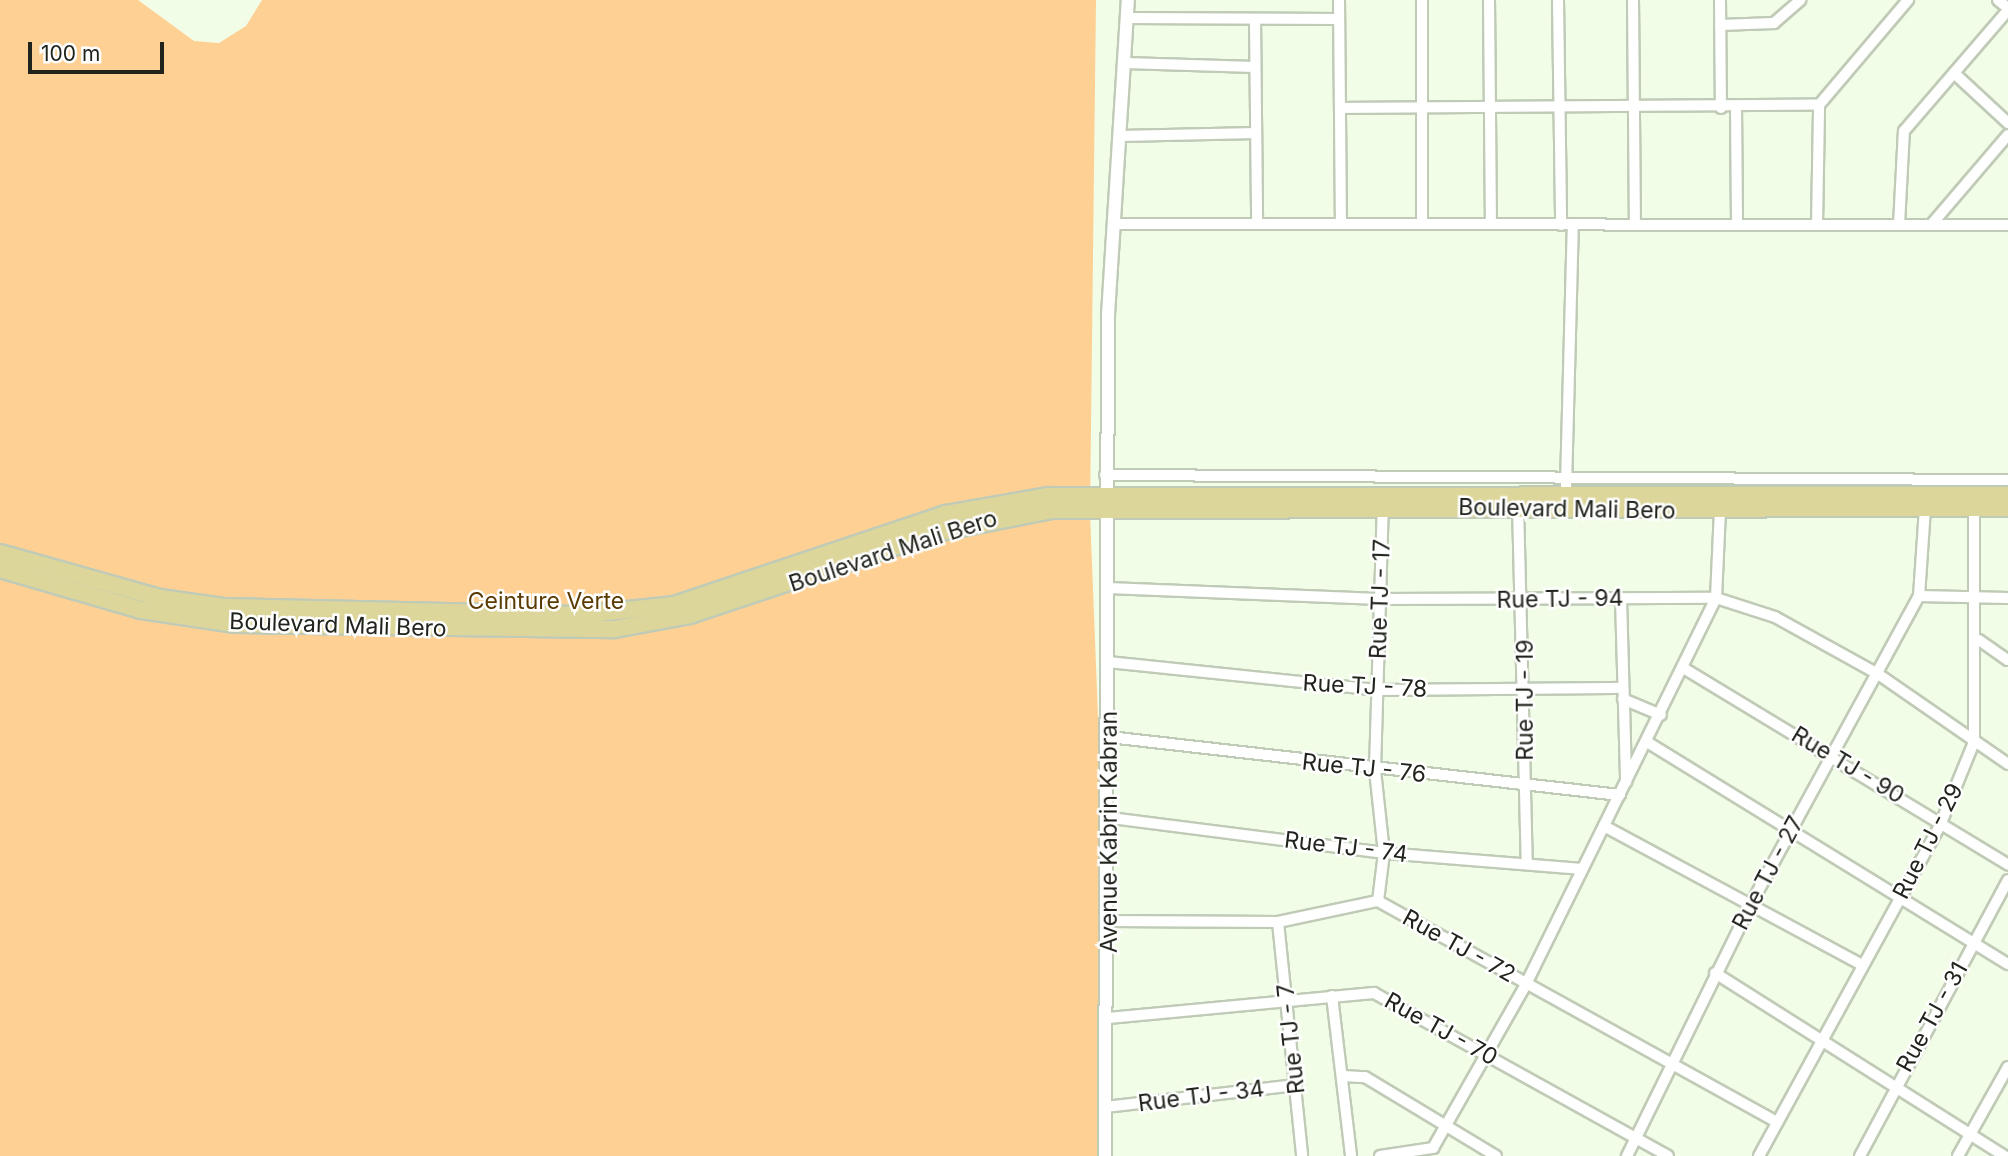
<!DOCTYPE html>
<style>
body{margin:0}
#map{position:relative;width:2008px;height:1156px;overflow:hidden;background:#f2fde8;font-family:Inter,sans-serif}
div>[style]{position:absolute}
.green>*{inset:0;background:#fed093}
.roads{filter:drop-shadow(2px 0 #c0cbb7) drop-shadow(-2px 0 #c0cbb7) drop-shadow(0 2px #c0cbb7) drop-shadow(0 -2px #c0cbb7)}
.minor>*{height:10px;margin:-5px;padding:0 5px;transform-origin:5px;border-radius:5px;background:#fff}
.tertiary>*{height:12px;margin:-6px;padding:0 6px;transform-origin:6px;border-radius:6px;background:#fff}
.primary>*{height:16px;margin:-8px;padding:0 8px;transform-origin:8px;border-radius:8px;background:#ddd69b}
span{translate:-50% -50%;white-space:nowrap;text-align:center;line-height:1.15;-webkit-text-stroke:5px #fff;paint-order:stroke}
.street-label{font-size:23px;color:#20241c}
.park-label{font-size:23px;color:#5b3b02}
.scale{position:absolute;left:28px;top:42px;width:136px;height:32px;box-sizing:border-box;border:4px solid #20241c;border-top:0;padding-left:9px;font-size:21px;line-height:24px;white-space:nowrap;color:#20241c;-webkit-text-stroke:5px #fff;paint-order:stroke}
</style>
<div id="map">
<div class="green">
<i style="clip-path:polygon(0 0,138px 0,194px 41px,219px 43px,246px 26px,262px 0,1096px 0,1090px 513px,1100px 766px,1098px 1156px,0 1156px)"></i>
</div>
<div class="roads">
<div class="minor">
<i style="left:1339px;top:0;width:224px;rotate:89.5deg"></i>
<i style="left:1422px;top:0;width:224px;rotate:90deg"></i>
<i style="left:1489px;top:0;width:224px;rotate:89.5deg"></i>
<i style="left:1558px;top:0;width:225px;rotate:89.2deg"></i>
<i style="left:1633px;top:0;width:225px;rotate:89.5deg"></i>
<i style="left:1720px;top:0;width:108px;rotate:89.5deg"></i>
<i style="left:1998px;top:0;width:13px;rotate:39deg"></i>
<i style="left:1127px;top:18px;width:212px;rotate:0.3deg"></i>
<i style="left:1255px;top:19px;width:205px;rotate:89.4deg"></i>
<i style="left:1720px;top:25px;width:54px;rotate:-2.1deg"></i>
<i style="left:1774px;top:23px;width:35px;rotate:-41deg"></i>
<i style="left:1125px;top:63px;width:130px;rotate:1.8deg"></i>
<i style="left:1954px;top:73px;width:74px;rotate:42.8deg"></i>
<i style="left:1736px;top:107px;width:118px;rotate:89.5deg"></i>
<i style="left:1340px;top:108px;width:479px;rotate:-0.4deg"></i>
<i style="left:1120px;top:136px;width:136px;rotate:-1.3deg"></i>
<i style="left:1114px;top:224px;width:894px;rotate:0.06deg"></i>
<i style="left:1817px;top:225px;width:120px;rotate:-89deg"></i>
<i style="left:1819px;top:105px;width:138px;rotate:-49.7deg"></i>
<i style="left:1899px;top:225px;width:94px;rotate:-87deg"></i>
<i style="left:1904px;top:131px;width:160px;rotate:-49.3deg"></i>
<i style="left:1931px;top:225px;width:118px;rotate:-49.5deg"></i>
<i style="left:1105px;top:475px;width:903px;rotate:0.32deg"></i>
<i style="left:1566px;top:486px;width:261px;rotate:-88.5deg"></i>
<i style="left:1518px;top:504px;width:360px;rotate:88.6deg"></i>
<i style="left:1108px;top:588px;width:272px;rotate:2.3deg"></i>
<i style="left:1380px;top:599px;width:336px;rotate:-0.2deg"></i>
<i style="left:1716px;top:598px;width:62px;rotate:17.9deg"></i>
<i style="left:1775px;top:617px;width:118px;rotate:29deg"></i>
<i style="left:1878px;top:674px;width:158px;rotate:34.7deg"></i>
<i style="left:1919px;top:596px;width:89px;rotate:1.3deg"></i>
<i style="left:1621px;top:598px;width:184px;rotate:88.4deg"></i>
<i style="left:1979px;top:640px;width:35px;rotate:35deg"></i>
<i style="left:1108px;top:662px;width:271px;rotate:5.9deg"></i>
<i style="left:1378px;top:690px;width:245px;rotate:-0.5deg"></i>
<i style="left:1685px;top:669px;width:378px;rotate:31.2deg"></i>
<i style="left:1623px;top:699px;width:41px;rotate:22.8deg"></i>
<i style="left:1109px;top:737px;width:514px;rotate:6.48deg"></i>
<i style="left:1647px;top:742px;width:424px;rotate:31.6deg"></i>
<i style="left:1111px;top:818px;width:275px;rotate:7.3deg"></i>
<i style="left:1384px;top:853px;width:199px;rotate:4.6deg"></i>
<i style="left:1604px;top:826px;width:293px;rotate:28.3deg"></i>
<i style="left:1378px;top:901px;width:48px;rotate:-82.9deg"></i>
<i style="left:1384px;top:853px;width:83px;rotate:-96.2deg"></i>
<i style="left:1375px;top:770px;width:263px;rotate:-88.3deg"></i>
<i style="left:1110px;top:921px;width:168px;rotate:0.3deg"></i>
<i style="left:1278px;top:922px;width:102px;rotate:-11.9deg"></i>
<i style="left:1378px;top:901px;width:456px;rotate:29deg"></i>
<i style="left:1278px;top:922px;width:235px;rotate:84.1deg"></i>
<i style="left:1715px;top:973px;width:343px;rotate:32.3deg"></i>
<i style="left:1332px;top:996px;width:161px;rotate:83.2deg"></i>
<i style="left:1108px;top:1018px;width:267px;rotate:-5.4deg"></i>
<i style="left:1374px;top:993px;width:336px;rotate:29deg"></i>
<i style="left:1343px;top:1076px;width:22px;rotate:3deg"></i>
<i style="left:1365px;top:1077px;width:153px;rotate:31.1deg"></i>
<i style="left:1106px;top:1107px;width:191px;rotate:-6.6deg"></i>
<i style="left:1380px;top:1156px;width:54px;rotate:-8.6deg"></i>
<i style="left:1433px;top:1148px;width:189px;rotate:-60.4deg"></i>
<i style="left:1526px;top:984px;width:430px;rotate:-63.8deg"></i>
<i style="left:1716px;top:598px;width:87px;rotate:-87.4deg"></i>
<i style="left:1627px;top:1156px;width:283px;rotate:-63.8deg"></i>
<i style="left:1752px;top:902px;width:349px;rotate:-61.4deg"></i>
<i style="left:1919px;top:596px;width:89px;rotate:-86.1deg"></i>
<i style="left:1759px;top:1156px;width:379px;rotate:-61.3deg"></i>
<i style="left:1941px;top:823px;width:87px;rotate:-67.8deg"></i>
<i style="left:1974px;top:742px;width:239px;rotate:-90deg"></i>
<i style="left:1860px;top:1156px;width:313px;rotate:-61.8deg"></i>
<i style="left:1958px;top:1156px;width:102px;rotate:-60.7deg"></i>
</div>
<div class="tertiary">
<i style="left:1105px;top:1156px;width:841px;rotate:-89.8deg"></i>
<i style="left:1108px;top:315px;width:316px;rotate:-86.4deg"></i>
</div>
<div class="primary">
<i style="left:0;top:553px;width:166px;rotate:15.7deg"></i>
<i style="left:160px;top:598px;width:66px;rotate:7.9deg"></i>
<i style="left:225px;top:607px;width:355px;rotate:1.3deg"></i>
<i style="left:580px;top:615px;width:95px;rotate:-6.1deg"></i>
<i style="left:674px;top:605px;width:287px;rotate:-18.5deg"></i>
<i style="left:946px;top:514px;width:104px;rotate:-10deg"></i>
<i style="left:1048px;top:496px;width:960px;rotate:-0.06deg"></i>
<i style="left:0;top:569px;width:147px;rotate:16.2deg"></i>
<i style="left:141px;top:610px;width:95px;rotate:8.5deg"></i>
<i style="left:235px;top:624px;width:380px;rotate:0.8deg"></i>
<i style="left:615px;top:629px;width:76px;rotate:-10.6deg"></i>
<i style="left:690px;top:615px;width:263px;rotate:-18.4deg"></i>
<i style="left:940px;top:532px;width:114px;rotate:-11.1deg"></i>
<i style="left:1052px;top:510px;width:956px;rotate:-0.12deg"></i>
</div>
</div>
<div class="street-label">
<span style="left:1567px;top:509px;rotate:1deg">Boulevard Mali Bero</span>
<span style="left:893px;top:551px;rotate:-18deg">Boulevard Mali Bero</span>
<span style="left:1380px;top:599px;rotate:-88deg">Rue TJ - 17</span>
<span style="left:1560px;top:599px;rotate:-1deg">Rue TJ - 94</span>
<span style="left:338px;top:625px;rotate:2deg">Boulevard Mali Bero</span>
<span style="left:1365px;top:686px;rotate:3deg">Rue TJ - 78</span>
<span style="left:1525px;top:700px;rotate:-90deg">Rue TJ - 19</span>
<span style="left:1848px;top:765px;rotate:31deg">Rue TJ - 90</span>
<span style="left:1364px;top:768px;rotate:6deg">Rue TJ - 76</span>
<span style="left:1109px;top:832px;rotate:-90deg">Avenue Kabrin Kabran</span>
<span style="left:1928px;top:841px;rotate:-63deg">Rue TJ - 29</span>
<span style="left:1346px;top:847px;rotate:7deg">Rue TJ - 74</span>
<span style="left:1768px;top:873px;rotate:-62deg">Rue TJ - 27</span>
<span style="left:1459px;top:946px;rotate:29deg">Rue TJ - 72</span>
<span style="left:1932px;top:1017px;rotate:-61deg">Rue TJ - 31</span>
<span style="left:1441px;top:1029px;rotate:29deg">Rue TJ - 70</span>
<span style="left:1291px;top:1039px;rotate:-96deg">Rue TJ - 7</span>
<span style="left:1201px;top:1096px;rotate:-7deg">Rue TJ - 34</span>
</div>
<div class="park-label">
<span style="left:546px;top:601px">Ceinture Verte</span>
</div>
<div class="scale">100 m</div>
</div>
